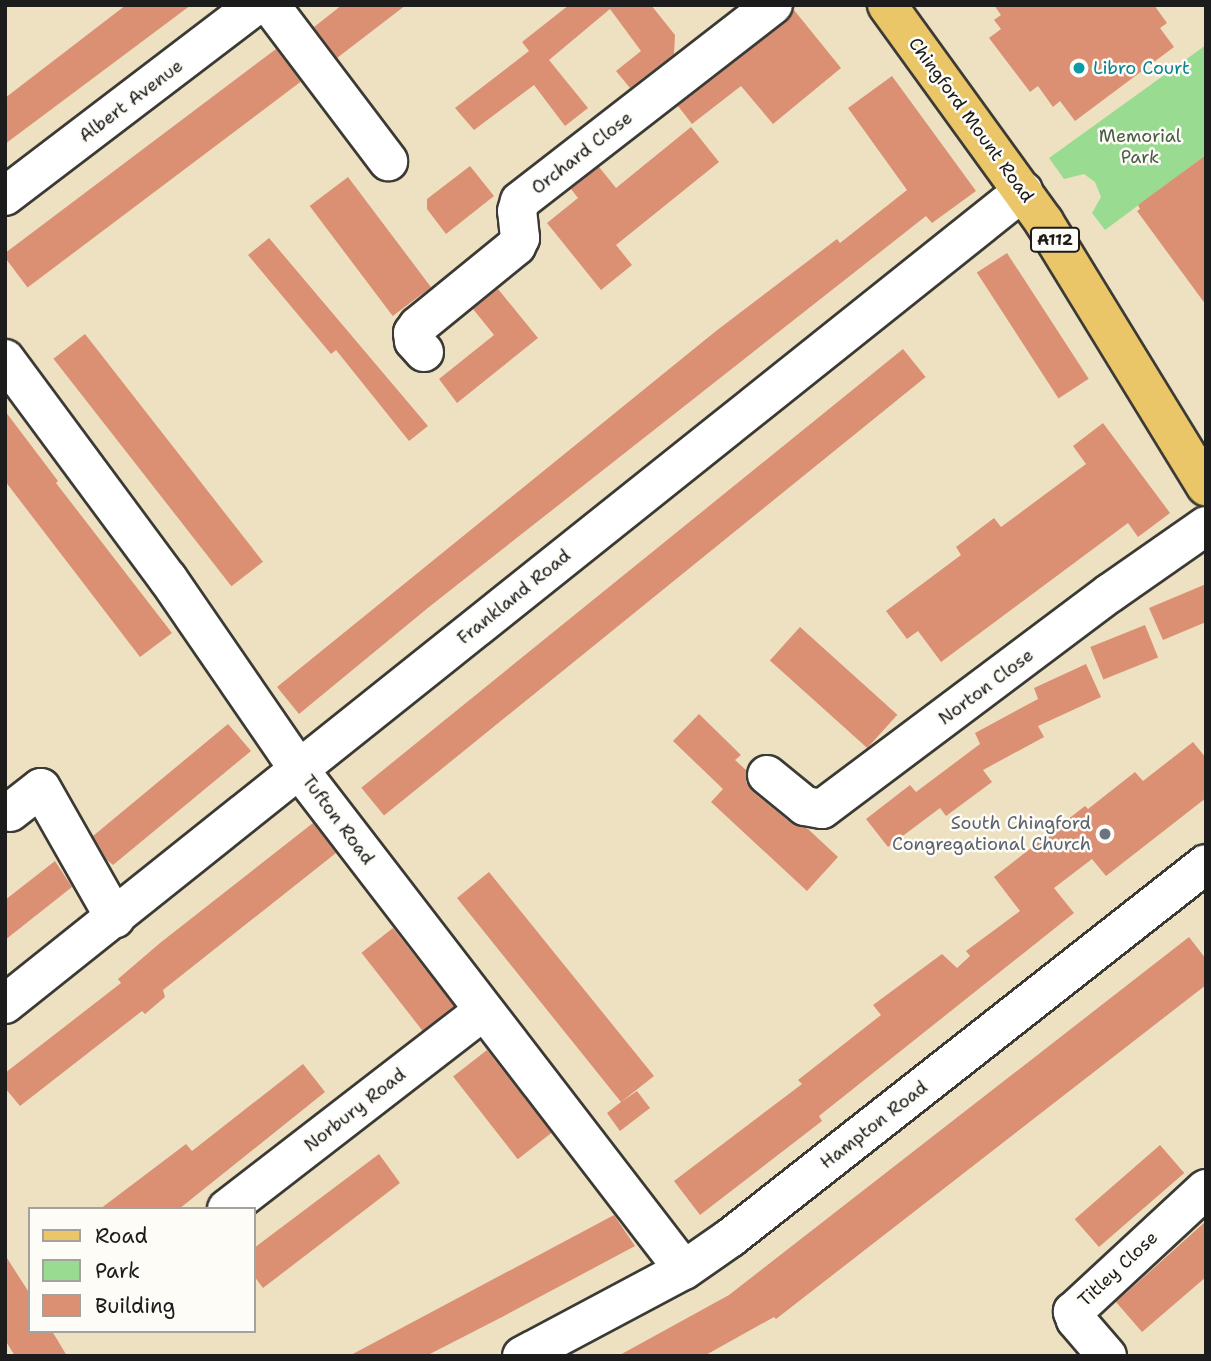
<!DOCTYPE html>
<style>
body{margin:0}
#map{position:relative;width:1211px;height:1361px;overflow:hidden;background:#ede1c1;font-family:"Shantell Sans",sans-serif}
div>[style]{position:absolute}
.green>*{inset:0;background:#9adb92}
.building>*{inset:0;background:#db9074;transform-origin:0 0}
.roads{filter:drop-shadow(2px 0 #3b3a35) drop-shadow(-2px 0 #3b3a35) drop-shadow(0 2px #3b3a35) drop-shadow(0 -2px #3b3a35)}
.minor>*{height:38px;margin:-19px;padding:0 19px;transform-origin:19px;border-radius:19px;background:#fff}
.major>*{height:38px;margin:-19px;padding:0 19px;transform-origin:19px;border-radius:19px;background:#eac669}
.dots>*{width:19px;height:19px;translate:-50% -50%;box-sizing:border-box;border:4px solid #fdfcf7;border-radius:50%}
span{translate:-50% -50%;white-space:nowrap;text-align:center;line-height:1.15;-webkit-text-stroke:5px #fdfcf7;paint-order:stroke}
.shield-label span{padding:2px 5px;background:#fdfcf7;border:2px solid;border-radius:5px;-webkit-text-stroke-width:0}
.shield-label{font-size:16px;color:#1c1c1c;font-weight:700}
.culture-label{font-size:18px;color:#0d838f}
.left{translate:0 -50%;text-align:left}
.street-label{font-size:18px;color:#1c1c1c}
.park-label{font-size:18px;color:#485f45}
.worship-label{font-size:18px;color:#5b616d}
.right{translate:-100% -50%;text-align:right}
.frame{position:absolute;inset:0;border:7px solid #1c1c1c;pointer-events:none}
.legend{position:absolute;left:28px;top:1207px;width:228px;height:126px;box-sizing:border-box;background:#fdfcf7;border:2px solid #a3a29f;margin:0;padding:9px 12px;list-style:none;font-size:21px;color:#1c1c1c}
.legend li{display:flex;align-items:center;gap:14px;height:35px}
.legend b{width:35px;border:2px solid #a3a29f}
</style>
<div id="map">
<div class="green">
<i style="clip-path:polygon(1206px 45px,1206px 155px,1105px 230px,1092px 213px,1101px 197px,1095px 182px,1084px 174px,1064px 179px,1049px 158px)"></i>
</div>
<div class="building">
<i style="clip-path:polygon(126px 5px,191px 5px,5px 144px,5px 98px)"></i>
<i style="clip-path:polygon(342px 5px,406px 5px,337px 58px,314px 27px)"></i>
<i style="clip-path:polygon(569px 5px,651px 5px,675px 35px,674px 54px,630px 88px,616px 71px,641px 51px,610px 9px,549px 60px,588px 108px,565px 126px,534px 85px,474px 130px,455px 108px,529px 51px,522px 42px)"></i>
<i style="clip-path:polygon(994px 5px,1154px 5px,1167px 23px,1160px 28px,1174px 47px,1075px 121px,1060px 101px,1053px 107px,1038px 86px,1030px 92px,989px 38px,1001px 29px,994px 20px,1001px 15px)"></i>
<i style="clip-path:polygon(794px 10px,841px 68px,773px 124px,741px 86px,692px 124px,678px 106px,786px 22px)"></i>
<i style="left:276px;top:49px;width:41px;height:342px;rotate:53deg"></i>
<i style="clip-path:polygon(892px 76px,976px 191px,932px 223px,926px 216px,429px 607px,299px 714px,277px 687px,716px 331px,837px 239px,840px 243px,907px 190px,848px 108px)"></i>
<i style="clip-path:polygon(691px 127px,719px 162px,616px 245px,632px 265px,601px 290px,547px 223px,578px 198px,571px 189px,599px 167px,616px 188px)"></i>
<i style="clip-path:polygon(1206px 155px,1206px 305px,1137px 211px,1140px 209px,1138px 205px)"></i>
<i style="clip-path:polygon(470px 166px,494px 196px,446px 234px,427px 209px,427px 199px)"></i>
<i style="left:348px;top:177px;width:138px;height:48px;rotate:53deg"></i>
<i style="clip-path:polygon(269px 238px,428px 426px,409px 441px,336px 350px,331px 354px,248px 255px)"></i>
<i style="left:1007px;top:253px;width:150px;height:36px;rotate:57deg"></i>
<i style="clip-path:polygon(498px 289px,538px 338px,457px 403px,439px 379px,494px 335px,473px 309px)"></i>
<i style="left:85px;top:334px;width:289px;height:40px;rotate:52deg"></i>
<i style="left:903px;top:349px;width:36px;height:697px;rotate:51deg"></i>
<i style="clip-path:polygon(5px 411px,58px 481px,56px 483px,172px 633px,140px 657px,5px 481px)"></i>
<i style="clip-path:polygon(1103px 423px,1170px 513px,1138px 537px,1128px 523px,941px 662px,918px 631px,907px 639px,886px 611px,961px 555px,956px 547px,994px 518px,1001px 527px,1086px 464px,1073px 446px)"></i>
<i style="clip-path:polygon(1206px 584px,1206px 622px,1163px 640px,1149px 608px)"></i>
<i style="left:1145px;top:625px;width:35px;height:59px;rotate:68deg"></i>
<i style="left:800px;top:627px;width:131px;height:45px;rotate:42deg"></i>
<i style="clip-path:polygon(1086px 664px,1101px 697px,1038px 726px,1044px 737px,983px 770px,992px 782px,946px 816px,940px 808px,888px 847px,866px 819px,910px 785px,916px 792px,980px 744px,975px 733px,1038px 699px,1034px 688px)"></i>
<i style="clip-path:polygon(699px 714px,741px 755px,735px 760px,746px 770px,746px 782px,753px 792px,791px 823px,808px 829px,838px 857px,807px 891px,711px 802px,723px 789px,673px 741px)"></i>
<i style="clip-path:polygon(228px 724px,251px 751px,113px 865px,107px 860px,93px 836px)"></i>
<i style="clip-path:polygon(1193px 742px,1206px 758px,1206px 798px,1106px 876px,1092px 859px,1054px 888px,1074px 913px,819px 1116px,822px 1121px,700px 1215px,674px 1181px,802px 1084px,798px 1080px,881px 1015px,873px 1005px,942px 954px,957px 968px,970px 956px,966px 951px,1020px 911px,994px 877px,1085px 806px,1088px 809px,1135px 772px,1143px 781px)"></i>
<i style="clip-path:polygon(313px 823px,336px 853px,163px 990px,165px 997px,145px 1014px,142px 1011px,20px 1106px,5px 1088px,5px 1073px,121px 983px,118px 979px,160px 943px)"></i>
<i style="clip-path:polygon(55px 861px,72px 887px,5px 940px,5px 900px)"></i>
<i style="clip-path:polygon(489px 872px,654px 1076px,621px 1102px,637px 1091px,650px 1108px,620px 1131px,607px 1113px,621px 1102px,457px 898px)"></i>
<i style="left:393px;top:928px;width:99px;height:40px;rotate:52deg"></i>
<i style="clip-path:polygon(1189px 937px,1206px 959px,1206px 985px,776px 1319px,774px 1317px,704px 1356px,618px 1356px,729px 1295px)"></i>
<i style="left:487px;top:1050px;width:105px;height:43px;rotate:52deg"></i>
<i style="clip-path:polygon(303px 1064px,325px 1092px,179px 1209px,100px 1209px,186px 1144px,192px 1151px)"></i>
<i style="left:1160px;top:1145px;width:37px;height:113px;rotate:49deg"></i>
<i style="clip-path:polygon(379px 1154px,400px 1183px,263px 1288px,254px 1276px,254px 1248px)"></i>
<i style="clip-path:polygon(614px 1215px,635px 1246px,504px 1316px,426px 1356px,349px 1356px)"></i>
<i style="clip-path:polygon(1206px 1221px,1206px 1277px,1142px 1332px,1116px 1302px)"></i>
<i style="clip-path:polygon(5px 1255px,30px 1294px,30px 1331px,52px 1331px,67px 1356px,15px 1356px,5px 1340px)"></i>
</div>
<div class="roads">
<div class="minor">
<i style="left:270px;top:5px;width:196px;rotate:52.9deg"></i>
<i style="left:5px;top:196px;width:315px;rotate:-37.3deg"></i>
<i style="left:424px;top:352px;width:15px;rotate:-132deg"></i>
<i style="left:414px;top:341px;width:8px;rotate:-97deg"></i>
<i style="left:413px;top:333px;width:9px;rotate:-54deg"></i>
<i style="left:418px;top:326px;width:127px;rotate:-39.2deg"></i>
<i style="left:516px;top:246px;width:9px;rotate:-63deg"></i>
<i style="left:520px;top:238px;width:27px;rotate:-96deg"></i>
<i style="left:517px;top:211px;width:10px;rotate:-73deg"></i>
<i style="left:520px;top:201px;width:320px;rotate:-37.8deg"></i>
<i style="left:5px;top:359px;width:274px;rotate:53.5deg"></i>
<i style="left:168px;top:579px;width:229px;rotate:55.5deg"></i>
<i style="left:298px;top:768px;width:633px;rotate:52.44deg"></i>
<i style="left:767px;top:775px;width:49px;rotate:39.2deg"></i>
<i style="left:805px;top:806px;width:17px;rotate:10deg"></i>
<i style="left:822px;top:809px;width:360px;rotate:-36.9deg"></i>
<i style="left:1110px;top:593px;width:117px;rotate:-34.9deg"></i>
<i style="left:10px;top:812px;width:39px;rotate:-38deg"></i>
<i style="left:41px;top:788px;width:150px;rotate:60.4deg"></i>
<i style="left:5px;top:1004px;width:1303px;rotate:-38.61deg"></i>
<i style="left:227px;top:1209px;width:324px;rotate:-37.7deg"></i>
<i style="left:522px;top:1356px;width:183px;rotate:-28deg"></i>
<i style="left:684px;top:1270px;width:56px;rotate:-34.8deg"></i>
<i style="left:730px;top:1238px;width:605px;rotate:-38.16deg"></i>
<i style="left:1107px;top:1356px;width:48px;rotate:-130.7deg"></i>
<i style="left:1076px;top:1320px;width:9px;rotate:-111deg"></i>
<i style="left:1073px;top:1312px;width:181px;rotate:-42.8deg"></i>
</div>
<div class="major">
<i style="left:887px;top:5px;width:268px;rotate:54.1deg"></i>
<i style="left:1044px;top:222px;width:310px;rotate:58.5deg"></i>
</div>
</div>
<div class="dots">
<i style="left:1079px;top:68px;background:#0f9aa8"></i>
<i style="left:1105px;top:834px;background:#6b7280"></i>
</div>
<div class="shield-label">
<span style="left:1055px;top:240px">A112</span>
</div>
<div class="culture-label">
<span class="left" style="left:1093px;top:68px">Libro Court</span>
</div>
<div class="street-label">
<span style="left:131px;top:101px;rotate:-37deg">Albert Avenue</span>
<span style="left:971px;top:120px;rotate:54deg">Chingford Mount Road</span>
<span style="left:582px;top:153px;rotate:-38deg">Orchard Close</span>
<span style="left:514px;top:597px;rotate:-39deg">Frankland Road</span>
<span style="left:986px;top:687px;rotate:-37deg">Norton Close</span>
<span style="left:338px;top:820px;rotate:53deg">Tufton Road</span>
<span style="left:355px;top:1110px;rotate:-38deg">Norbury Road</span>
<span style="left:874px;top:1125px;rotate:-38deg">Hampton Road</span>
<span style="left:1118px;top:1269px;rotate:-43deg">Titley Close</span>
</div>
<div class="park-label">
<span style="left:1140px;top:147px">Memorial<br>Park</span>
</div>
<div class="worship-label">
<span class="right" style="left:1091px;top:834px">South Chingford<br>Congregational Church</span>
</div>
<div class="frame"></div>
<ul class="legend">
<li><b style="height:9px;background:#eac669"></b>Road</li>
<li><b style="height:19px;background:#9adb92"></b>Park</li>
<li><b style="height:19px;background:#db9074"></b>Building</li>
</ul>
</div>
